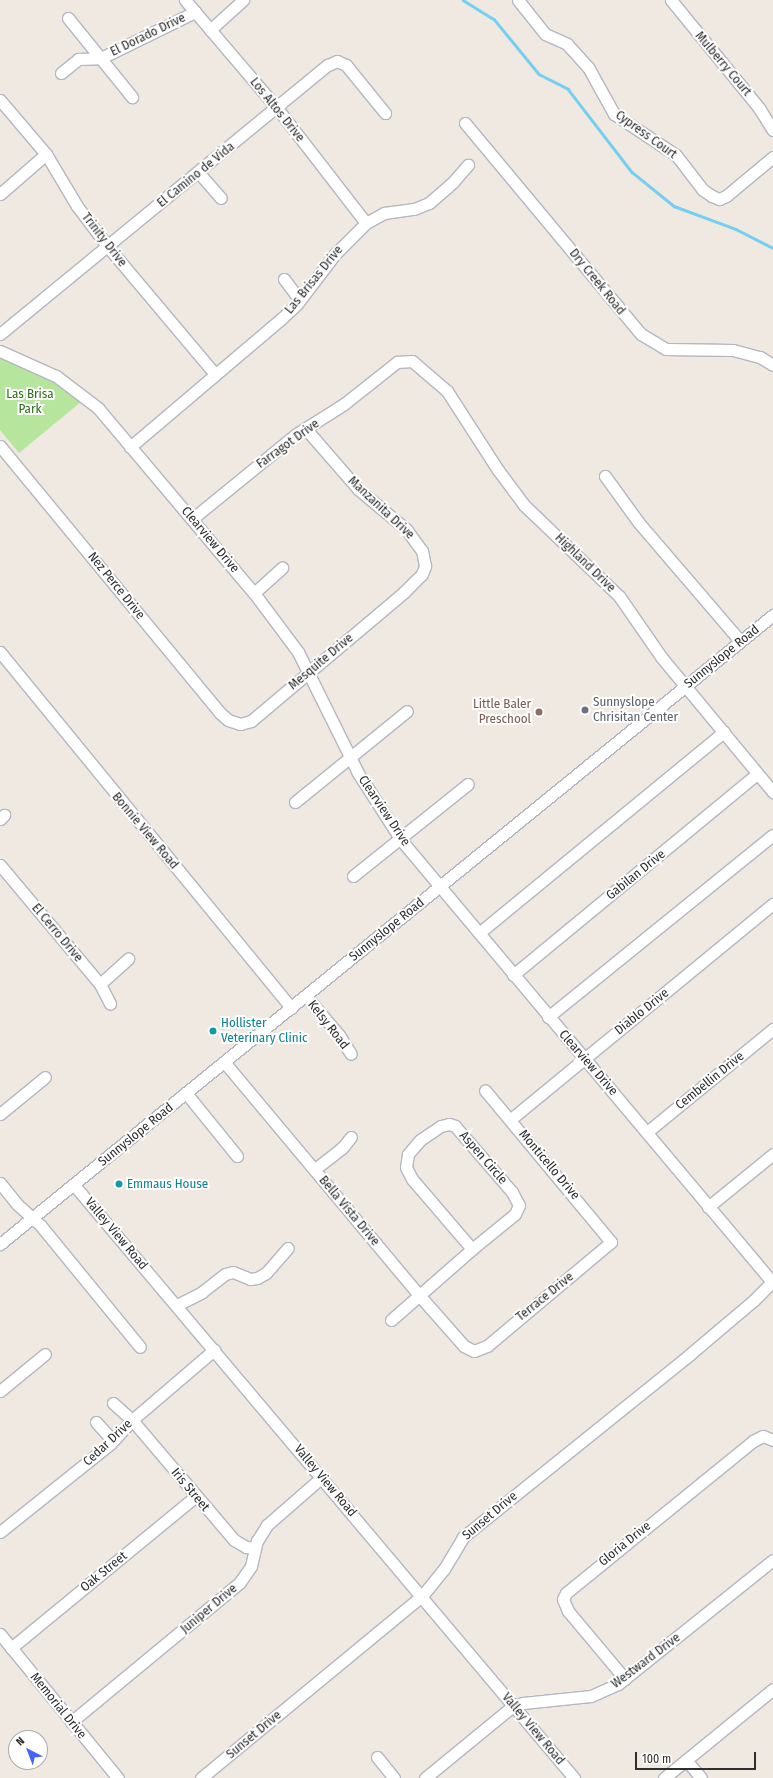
<!DOCTYPE html>
<style>
body{margin:0}
#map{position:relative;width:773px;height:1778px;overflow:hidden;background:#efe9e1;font-family:"Fira Sans Condensed",sans-serif}
div>[style]{position:absolute}
.green>*{inset:0;background:#b6e59e}
.stream>*{height:2.5px;margin:-1.25px;padding:0 1.25px;transform-origin:1.25px;border-radius:1.25px;background:#75cff0}
.roads{filter:drop-shadow(1px 0 #b4b7c1) drop-shadow(-1px 0 #b4b7c1) drop-shadow(0 1px #b4b7c1) drop-shadow(0 -1px #b4b7c1)}
.minor>*{height:11px;margin:-5.5px;padding:0 5.5px;transform-origin:5.5px;border-radius:5.5px;background:#fff}
.dots>*{width:11px;height:11px;translate:-50% -50%;box-sizing:border-box;border:2px solid #fff;border-radius:50%}
span{translate:-50% -50%;white-space:nowrap;text-align:center;line-height:1.15;-webkit-text-stroke:4px #fff;paint-order:stroke}
.street-label{font-size:13px;color:#2e2e2e}
.park-label{font-size:13px;color:#2c6e1b}
.worship-label{font-size:13px;color:#5b616d}
.left{translate:0 -50%;text-align:left}
.education-label{font-size:13px;color:#785e54}
.right{translate:-100% -50%;text-align:right}
.culture-label{font-size:13px;color:#0d838f}
.north{position:absolute;left:8px;top:1730px;width:40px;height:40px;box-sizing:border-box;background:#fff;border:1px solid #ababab;border-radius:50%;rotate:318deg;font-size:11px;font-weight:700;line-height:16px;text-align:center;color:#2e2e2e}
.north::after{content:'';display:block;margin:auto;width:14px;height:18px;background:#4264fb;clip-path:polygon(50% 0,100% 100%,50% 72%,0 100%)}
.scale{position:absolute;left:635px;top:1752px;width:121px;height:18px;box-sizing:border-box;border:2px solid #2e2e2e;border-top:0;padding-left:5px;font-size:12px;line-height:14px;white-space:nowrap;color:#2e2e2e;-webkit-text-stroke:3px #fff;paint-order:stroke}
</style>
<div id="map">
<div class="green">
<i style="clip-path:polygon(0 357px,67px 386px,82px 401px,19px 453px,0 430px)"></i>
</div>
<div class="stream">
<i style="left:463px;top:0;width:36px;rotate:32deg"></i>
<i style="left:494px;top:19px;width:71px;rotate:50.7deg"></i>
<i style="left:539px;top:74px;width:33px;rotate:27deg"></i>
<i style="left:568px;top:89px;width:105px;rotate:52.4deg"></i>
<i style="left:632px;top:172px;width:54px;rotate:39deg"></i>
<i style="left:674px;top:206px;width:66px;rotate:20.4deg"></i>
<i style="left:736px;top:229px;width:42px;rotate:27.2deg"></i>
</div>
<div class="roads">
<div class="minor">
<i style="left:185px;top:0;width:142px;rotate:49.6deg"></i>
<i style="left:277px;top:108px;width:145px;rotate:52.3deg"></i>
<i style="left:518px;top:0;width:43px;rotate:51.5deg"></i>
<i style="left:545px;top:34px;width:24px;rotate:24deg"></i>
<i style="left:567px;top:44px;width:31px;rotate:48deg"></i>
<i style="left:588px;top:67px;width:54px;rotate:61deg"></i>
<i style="left:614px;top:114px;width:74px;rotate:33.5deg"></i>
<i style="left:676px;top:155px;width:44px;rotate:52.4deg"></i>
<i style="left:703px;top:190px;width:11px;rotate:34deg"></i>
<i style="left:712px;top:196px;width:8px;rotate:23deg"></i>
<i style="left:719px;top:199px;width:8px;rotate:-23deg"></i>
<i style="left:726px;top:196px;width:61px;rotate:-39.7deg"></i>
<i style="left:671px;top:0;width:139px;rotate:50.8deg"></i>
<i style="left:759px;top:108px;width:26px;rotate:58deg"></i>
<i style="left:68px;top:18px;width:102px;rotate:51deg"></i>
<i style="left:210px;top:30px;width:45px;rotate:-42.3deg"></i>
<i style="left:61px;top:73px;width:22px;rotate:-39deg"></i>
<i style="left:78px;top:59px;width:23px;rotate:-2deg"></i>
<i style="left:101px;top:58px;width:105px;rotate:-26.1deg"></i>
<i style="left:0;top:100px;width:71px;rotate:49.6deg"></i>
<i style="left:46px;top:154px;width:61px;rotate:59.2deg"></i>
<i style="left:77px;top:206px;width:51px;rotate:52.9deg"></i>
<i style="left:108px;top:247px;width:166px;rotate:49.9deg"></i>
<i style="left:465px;top:123px;width:275px;rotate:50.2deg"></i>
<i style="left:641px;top:334px;width:29px;rotate:31deg"></i>
<i style="left:666px;top:349px;width:67px;rotate:0.9deg"></i>
<i style="left:733px;top:350px;width:28px;rotate:15deg"></i>
<i style="left:760px;top:357px;width:15px;rotate:32deg"></i>
<i style="left:199px;top:173px;width:33px;rotate:49deg"></i>
<i style="left:0;top:194px;width:61px;rotate:-41deg"></i>
<i style="left:284px;top:279px;width:26px;rotate:53deg"></i>
<i style="left:0;top:334px;width:424px;rotate:-39.4deg"></i>
<i style="left:328px;top:65px;width:10px;rotate:-24deg"></i>
<i style="left:337px;top:61px;width:10px;rotate:24deg"></i>
<i style="left:346px;top:65px;width:62px;rotate:50.9deg"></i>
<i style="left:0;top:351px;width:61px;rotate:24.1deg"></i>
<i style="left:56px;top:376px;width:53px;rotate:37.3deg"></i>
<i style="left:98px;top:408px;width:242px;rotate:49.9deg"></i>
<i style="left:254px;top:593px;width:74px;rotate:53.3deg"></i>
<i style="left:298px;top:652px;width:135px;rotate:63.6deg"></i>
<i style="left:358px;top:773px;width:80px;rotate:57.3deg"></i>
<i style="left:401px;top:840px;width:578px;rotate:49.98deg"></i>
<i style="left:0;top:446px;width:346px;rotate:50.5deg"></i>
<i style="left:220px;top:713px;width:11px;rotate:41deg"></i>
<i style="left:228px;top:720px;width:13px;rotate:18deg"></i>
<i style="left:240px;top:724px;width:11px;rotate:-15deg"></i>
<i style="left:251px;top:721px;width:200px;rotate:-40.1deg"></i>
<i style="left:404px;top:592px;width:25px;rotate:-45deg"></i>
<i style="left:422px;top:574px;width:9px;rotate:-69deg"></i>
<i style="left:425px;top:566px;width:15px;rotate:-101deg"></i>
<i style="left:422px;top:551px;width:26px;rotate:-126deg"></i>
<i style="left:407px;top:530px;width:64px;rotate:-140.1deg"></i>
<i style="left:358px;top:489px;width:79px;rotate:-130.9deg"></i>
<i style="left:130px;top:447px;width:199px;rotate:-40.3deg"></i>
<i style="left:282px;top:318px;width:21px;rotate:-43deg"></i>
<i style="left:297px;top:304px;width:63px;rotate:-52.8deg"></i>
<i style="left:335px;top:254px;width:44px;rotate:-45deg"></i>
<i style="left:366px;top:223px;width:21px;rotate:-29deg"></i>
<i style="left:384px;top:213px;width:30px;rotate:-8deg"></i>
<i style="left:414px;top:209px;width:16px;rotate:-22deg"></i>
<i style="left:429px;top:203px;width:32px;rotate:-41deg"></i>
<i style="left:453px;top:182px;width:23px;rotate:-49deg"></i>
<i style="left:605px;top:476px;width:58px;rotate:54.1deg"></i>
<i style="left:639px;top:523px;width:155px;rotate:49.4deg"></i>
<i style="left:192px;top:519px;width:133px;rotate:-39.2deg"></i>
<i style="left:295px;top:435px;width:58px;rotate:-32.3deg"></i>
<i style="left:344px;top:404px;width:68px;rotate:-38.4deg"></i>
<i style="left:397px;top:362px;width:15px;rotate:-4deg"></i>
<i style="left:412px;top:361px;width:46px;rotate:40.6deg"></i>
<i style="left:447px;top:391px;width:94px;rotate:57.2deg"></i>
<i style="left:498px;top:470px;width:44px;rotate:53.4deg"></i>
<i style="left:524px;top:505px;width:132px;rotate:43.8deg"></i>
<i style="left:619px;top:596px;width:75px;rotate:55.3deg"></i>
<i style="left:662px;top:658px;width:174px;rotate:50.4deg"></i>
<i style="left:254px;top:593px;width:38px;rotate:-42deg"></i>
<i style="left:0;top:652px;width:460px;rotate:50.7deg"></i>
<i style="left:295px;top:802px;width:144px;rotate:-39.1deg"></i>
<i style="left:0;top:819px;width:6px;rotate:-45deg"></i>
<i style="left:0;top:865px;width:155px;rotate:50deg"></i>
<i style="left:100px;top:984px;width:22px;rotate:63deg"></i>
<i style="left:353px;top:876px;width:147px;rotate:-38.7deg"></i>
<i style="left:479px;top:933px;width:317px;rotate:-39.4deg"></i>
<i style="left:513px;top:975px;width:316px;rotate:-39.5deg"></i>
<i style="left:100px;top:984px;width:38px;rotate:-42deg"></i>
<i style="left:306px;top:996px;width:51px;rotate:49.8deg"></i>
<i style="left:339px;top:1035px;width:22px;rotate:58deg"></i>
<i style="left:548px;top:1017px;width:289px;rotate:-39deg"></i>
<i style="left:225px;top:1063px;width:302px;rotate:50.1deg"></i>
<i style="left:419px;top:1295px;width:68px;rotate:48.6deg"></i>
<i style="left:464px;top:1346px;width:11px;rotate:27deg"></i>
<i style="left:474px;top:1351px;width:14px;rotate:-21deg"></i>
<i style="left:487px;top:1346px;width:162px;rotate:-40deg"></i>
<i style="left:611px;top:1242px;width:197px;rotate:-129.7deg"></i>
<i style="left:186px;top:1093px;width:81px;rotate:51deg"></i>
<i style="left:0;top:1114px;width:58px;rotate:-39.4deg"></i>
<i style="left:511px;top:1119px;width:339px;rotate:-39.4deg"></i>
<i style="left:449px;top:1124px;width:6px;rotate:18deg"></i>
<i style="left:455px;top:1126px;width:87px;rotate:49.2deg"></i>
<i style="left:512px;top:1192px;width:15px;rotate:62deg"></i>
<i style="left:519px;top:1205px;width:10px;rotate:114deg"></i>
<i style="left:515px;top:1214px;width:55px;rotate:140.9deg"></i>
<i style="left:472px;top:1249px;width:92px;rotate:-130.6deg"></i>
<i style="left:412px;top:1179px;width:13px;rotate:-117deg"></i>
<i style="left:406px;top:1167px;width:13px;rotate:-81deg"></i>
<i style="left:408px;top:1154px;width:18px;rotate:-49deg"></i>
<i style="left:420px;top:1140px;width:25px;rotate:-34deg"></i>
<i style="left:441px;top:1126px;width:8px;rotate:-14deg"></i>
<i style="left:647px;top:1132px;width:163px;rotate:-39.3deg"></i>
<i style="left:315px;top:1169px;width:34px;rotate:-38deg"></i>
<i style="left:342px;top:1148px;width:14px;rotate:-51deg"></i>
<i style="left:0;top:1183px;width:28px;rotate:51deg"></i>
<i style="left:18px;top:1205px;width:31px;rotate:42deg"></i>
<i style="left:41px;top:1226px;width:156px;rotate:50.7deg"></i>
<i style="left:74px;top:1185px;width:776px;rotate:49.86deg"></i>
<i style="left:708px;top:1207px;width:84px;rotate:-39.2deg"></i>
<i style="left:0;top:1244px;width:997px;rotate:-39.14deg"></i>
<i style="left:177px;top:1305px;width:28px;rotate:-27deg"></i>
<i style="left:202px;top:1292px;width:29px;rotate:-38deg"></i>
<i style="left:225px;top:1274px;width:8px;rotate:-14deg"></i>
<i style="left:233px;top:1272px;width:18px;rotate:22deg"></i>
<i style="left:250px;top:1279px;width:7px;rotate:-8deg"></i>
<i style="left:257px;top:1278px;width:10px;rotate:-29deg"></i>
<i style="left:266px;top:1273px;width:33px;rotate:-49deg"></i>
<i style="left:391px;top:1320px;width:108px;rotate:-41.2deg"></i>
<i style="left:0;top:1391px;width:58px;rotate:-39.4deg"></i>
<i style="left:113px;top:1403px;width:25px;rotate:42deg"></i>
<i style="left:132px;top:1420px;width:157px;rotate:49.6deg"></i>
<i style="left:234px;top:1540px;width:14px;rotate:30deg"></i>
<i style="left:246px;top:1547px;width:9px;rotate:6deg"></i>
<i style="left:96px;top:1422px;width:25px;rotate:48deg"></i>
<i style="left:0;top:1532px;width:141px;rotate:-38.7deg"></i>
<i style="left:110px;top:1444px;width:33px;rotate:-47deg"></i>
<i style="left:132px;top:1420px;width:108px;rotate:-40.5deg"></i>
<i style="left:0;top:1634px;width:186px;rotate:50.7deg"></i>
<i style="left:11px;top:1648px;width:239px;rotate:-39.4deg"></i>
<i style="left:625px;top:1679px;width:89px;rotate:-130deg"></i>
<i style="left:568px;top:1611px;width:13px;rotate:-113deg"></i>
<i style="left:563px;top:1599px;width:7px;rotate:-63deg"></i>
<i style="left:566px;top:1593px;width:241px;rotate:-39.1deg"></i>
<i style="left:753px;top:1441px;width:11px;rotate:-27deg"></i>
<i style="left:763px;top:1436px;width:11px;rotate:22deg"></i>
<i style="left:71px;top:1722px;width:219px;rotate:-39.6deg"></i>
<i style="left:240px;top:1582px;width:19px;rotate:-55deg"></i>
<i style="left:251px;top:1566px;width:26px;rotate:-77deg"></i>
<i style="left:257px;top:1541px;width:19px;rotate:-58deg"></i>
<i style="left:267px;top:1525px;width:73px;rotate:-41.1deg"></i>
<i style="left:377px;top:1757px;width:27px;rotate:51deg"></i>
<i style="left:686px;top:1760px;width:23px;rotate:50deg"></i>
<i style="left:201px;top:1778px;width:286px;rotate:-39.5deg"></i>
<i style="left:422px;top:1596px;width:35px;rotate:-51deg"></i>
<i style="left:444px;top:1569px;width:37px;rotate:-59deg"></i>
<i style="left:463px;top:1537px;width:290px;rotate:-38.8deg"></i>
<i style="left:689px;top:1355px;width:85px;rotate:-40.2deg"></i>
<i style="left:754px;top:1300px;width:27px;rotate:-45deg"></i>
<i style="left:425px;top:1778px;width:114px;rotate:-39.3deg"></i>
<i style="left:513px;top:1706px;width:10px;rotate:-17deg"></i>
<i style="left:523px;top:1703px;width:68px;rotate:-5.9deg"></i>
<i style="left:591px;top:1696px;width:30px;rotate:-24deg"></i>
<i style="left:618px;top:1684px;width:198px;rotate:-38.7deg"></i>
<i style="left:664px;top:1778px;width:141px;rotate:-39.2deg"></i>
</div>
</div>
<div class="dots">
<i style="left:585px;top:710px;background:#6b7280"></i>
<i style="left:539px;top:712px;background:#8d6e63"></i>
<i style="left:213px;top:1031px;background:#0f9aa8"></i>
<i style="left:119px;top:1184px;background:#0f9aa8"></i>
</div>
<div class="street-label">
<span style="left:148px;top:35px;rotate:-26deg">El Dorado Drive</span>
<span style="left:723px;top:64px;rotate:50deg">Mulberry Court</span>
<span style="left:277px;top:110px;rotate:51deg">Los Altos Drive</span>
<span style="left:646px;top:135px;rotate:36deg">Cypress Court</span>
<span style="left:196px;top:175px;rotate:-39deg">El Camino de Vida</span>
<span style="left:104px;top:240px;rotate:52deg">Trinity Drive</span>
<span style="left:314px;top:280px;rotate:-51deg">Las Brisas Drive</span>
<span style="left:597px;top:282px;rotate:51deg">Dry Creek Road</span>
<span style="left:288px;top:444px;rotate:-36deg">Farragot Drive</span>
<span style="left:381px;top:508px;rotate:43deg">Manzanita Drive</span>
<span style="left:210px;top:540px;rotate:50deg">Clearview Drive</span>
<span style="left:585px;top:563px;rotate:44deg">Highland Drive</span>
<span style="left:116px;top:586px;rotate:51deg">Nez Perce Drive</span>
<span style="left:722px;top:657px;rotate:-39deg">Sunnyslope Road</span>
<span style="left:321px;top:662px;rotate:-40deg">Mesquite Drive</span>
<span style="left:384px;top:811px;rotate:56deg">Clearview Drive</span>
<span style="left:145px;top:831px;rotate:50deg">Bonnie View Road</span>
<span style="left:636px;top:875px;rotate:-39deg">Gabilan Drive</span>
<span style="left:387px;top:930px;rotate:-39deg">Sunnyslope Road</span>
<span style="left:57px;top:933px;rotate:50deg">El Cerro Drive</span>
<span style="left:642px;top:1012px;rotate:-39deg">Diablo Drive</span>
<span style="left:328px;top:1025px;rotate:52deg">Kelsy Road</span>
<span style="left:588px;top:1063px;rotate:49deg">Clearview Drive</span>
<span style="left:710px;top:1081px;rotate:-39deg">Cembellin Drive</span>
<span style="left:136px;top:1135px;rotate:-39deg">Sunnyslope Road</span>
<span style="left:483px;top:1158px;rotate:49deg">Aspen Circle</span>
<span style="left:549px;top:1165px;rotate:50deg">Monticello Drive</span>
<span style="left:349px;top:1211px;rotate:50deg">Bella Vista Drive</span>
<span style="left:116px;top:1234px;rotate:50deg">Valley View Road</span>
<span style="left:545px;top:1297px;rotate:-39deg">Terrace Drive</span>
<span style="left:108px;top:1443px;rotate:-43deg">Cedar Drive</span>
<span style="left:325px;top:1481px;rotate:50deg">Valley View Road</span>
<span style="left:190px;top:1490px;rotate:50deg">Iris Street</span>
<span style="left:490px;top:1516px;rotate:-40deg">Sunset Drive</span>
<span style="left:625px;top:1544px;rotate:-39deg">Gloria Drive</span>
<span style="left:104px;top:1572px;rotate:-39deg">Oak Street</span>
<span style="left:209px;top:1609px;rotate:-40deg">Juniper Drive</span>
<span style="left:646px;top:1661px;rotate:-37deg">Westward Drive</span>
<span style="left:58px;top:1706px;rotate:51deg">Memorial Drive</span>
<span style="left:533px;top:1729px;rotate:50deg">Valley View Road</span>
<span style="left:254px;top:1735px;rotate:-40deg">Sunset Drive</span>
</div>
<div class="park-label">
<span style="left:30px;top:402px">Las Brisa<br>Park</span>
</div>
<div class="worship-label">
<span class="left" style="left:593px;top:710px">Sunnyslope<br>Chrisitan Center</span>
</div>
<div class="education-label">
<span class="right" style="left:531px;top:712px">Little Baler<br>Preschool</span>
</div>
<div class="culture-label">
<span class="left" style="left:221px;top:1031px">Hollister<br>Veterinary Clinic</span>
<span class="left" style="left:127px;top:1184px">Emmaus House</span>
</div>
<div class="north">N</div>
<div class="scale">100 m</div>
</div>
